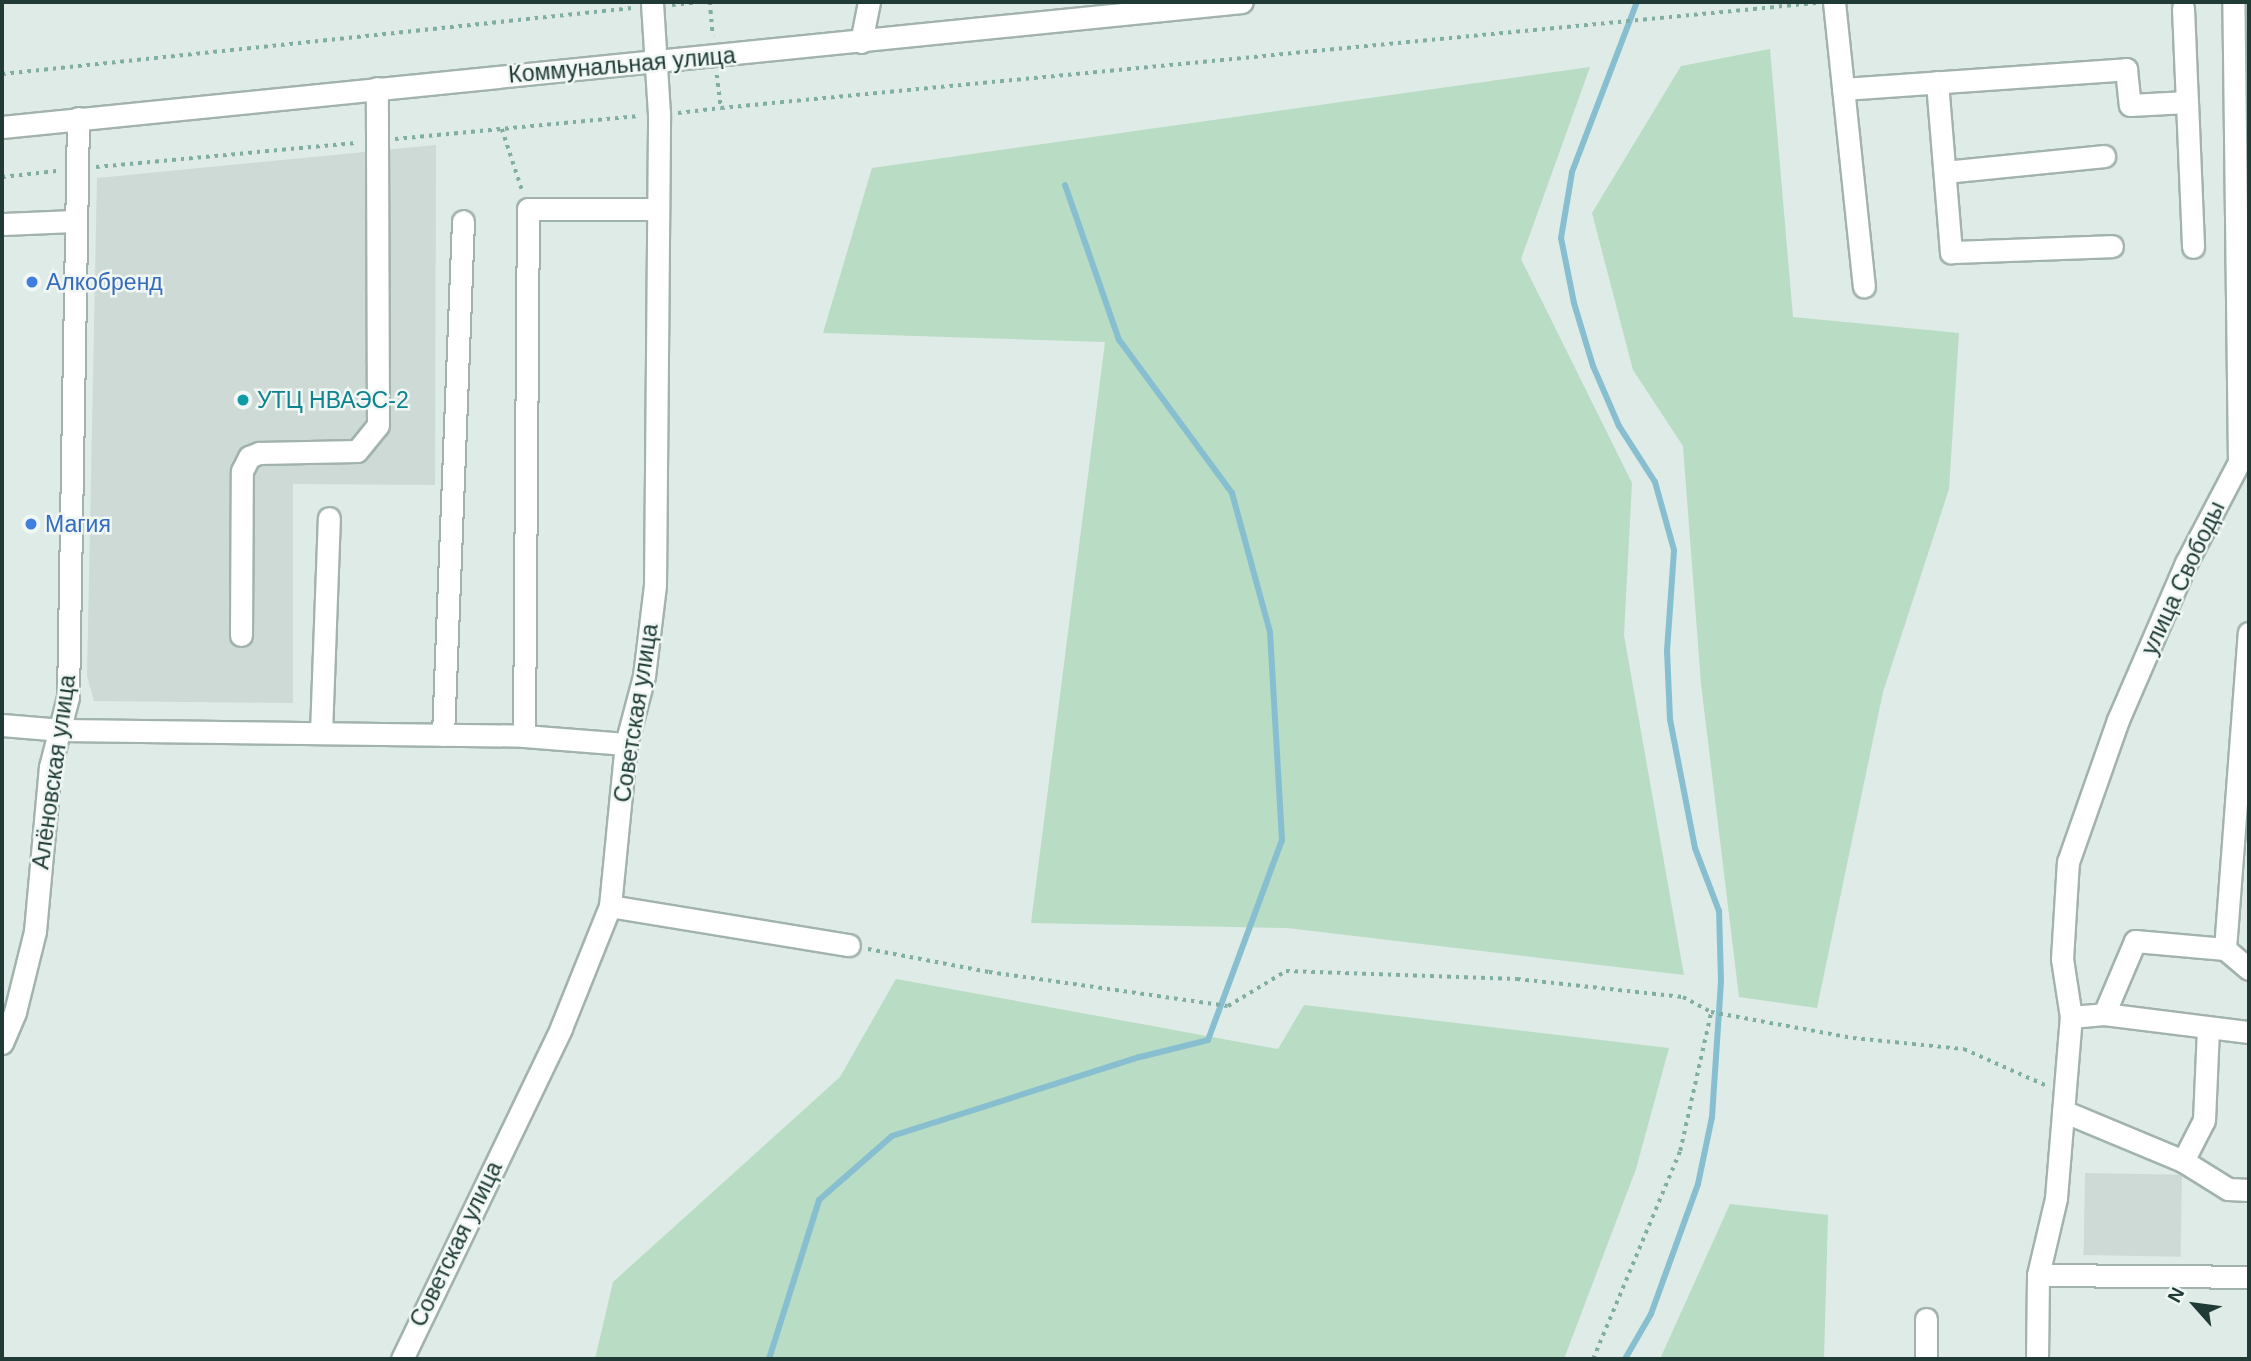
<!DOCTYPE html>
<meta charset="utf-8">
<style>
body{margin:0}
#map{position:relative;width:2251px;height:1361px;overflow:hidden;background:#dfebe6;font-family:Helvetica,sans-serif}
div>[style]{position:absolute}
.built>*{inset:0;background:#cddad5;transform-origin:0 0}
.green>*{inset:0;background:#b8dcc4}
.stream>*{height:6px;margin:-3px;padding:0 3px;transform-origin:3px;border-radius:3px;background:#87bfd0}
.path>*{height:3.5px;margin-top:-1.75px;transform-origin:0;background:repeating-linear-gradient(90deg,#80aea3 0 3.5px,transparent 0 8.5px)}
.roads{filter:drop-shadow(2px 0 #a2b3ae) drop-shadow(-2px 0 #a2b3ae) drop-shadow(0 2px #a2b3ae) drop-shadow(0 -2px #a2b3ae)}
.minor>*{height:21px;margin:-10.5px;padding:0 10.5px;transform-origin:10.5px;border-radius:10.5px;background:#fff}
.dots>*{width:19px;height:19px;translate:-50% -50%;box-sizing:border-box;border:4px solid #f0f7f4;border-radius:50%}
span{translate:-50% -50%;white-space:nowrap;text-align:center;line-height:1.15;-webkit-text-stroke:5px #f0f7f4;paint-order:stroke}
.street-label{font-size:23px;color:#203b36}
.shop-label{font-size:23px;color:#366cbe}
.left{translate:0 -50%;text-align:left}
.culture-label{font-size:23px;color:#0d838f}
.frame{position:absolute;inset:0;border:4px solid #203b36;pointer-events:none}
.north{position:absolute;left:2160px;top:1270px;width:70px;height:70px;-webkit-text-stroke:5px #f0f7f4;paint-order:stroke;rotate:298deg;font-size:19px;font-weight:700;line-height:28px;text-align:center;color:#203b36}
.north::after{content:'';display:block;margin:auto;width:24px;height:32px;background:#203b36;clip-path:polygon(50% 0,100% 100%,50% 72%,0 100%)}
</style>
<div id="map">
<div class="built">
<i style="clip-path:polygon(436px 145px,435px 485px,293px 484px,293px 703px,94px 701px,87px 676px,97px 178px)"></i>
<i style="left:2085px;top:1173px;width:97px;height:82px;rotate:1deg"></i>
</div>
<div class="green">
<i style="clip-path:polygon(1770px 49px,1793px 317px,1959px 333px,1949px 489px,1883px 692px,1817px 1008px,1739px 997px,1701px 684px,1683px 446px,1633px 370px,1592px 213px,1681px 66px)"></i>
<i style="clip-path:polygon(1590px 67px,1521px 259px,1632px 483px,1624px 635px,1684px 975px,1287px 928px,1031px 923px,1105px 342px,823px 333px,872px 168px)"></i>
<i style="clip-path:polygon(896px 979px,1278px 1049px,1304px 1005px,1669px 1048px,1636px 1169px,1564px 1359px,595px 1359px,613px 1282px,840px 1077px)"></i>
<i style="clip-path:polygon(1730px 1204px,1828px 1215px,1824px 1359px,1660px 1359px)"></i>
</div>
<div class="stream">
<i style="left:769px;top:1359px;width:167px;rotate:-72.5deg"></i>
<i style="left:819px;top:1200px;width:97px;rotate:-41.2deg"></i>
<i style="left:892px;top:1136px;width:260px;rotate:-17.7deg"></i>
<i style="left:1140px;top:1057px;width:70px;rotate:-14deg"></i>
<i style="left:1208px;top:1040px;width:213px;rotate:-69.7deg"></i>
<i style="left:1282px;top:840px;width:208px;rotate:-93.3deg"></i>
<i style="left:1270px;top:632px;width:144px;rotate:-105.3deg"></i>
<i style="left:1232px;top:493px;width:190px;rotate:-126.4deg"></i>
<i style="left:1119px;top:340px;width:164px;rotate:-109.2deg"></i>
<i style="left:1625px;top:1359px;width:52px;rotate:-60deg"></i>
<i style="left:1651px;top:1314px;width:138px;rotate:-70.1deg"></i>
<i style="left:1698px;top:1184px;width:68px;rotate:-78.2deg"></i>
<i style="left:1712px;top:1117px;width:136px;rotate:-86.2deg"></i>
<i style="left:1721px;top:981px;width:70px;rotate:-91.6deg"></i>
<i style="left:1719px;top:911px;width:67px;rotate:-110.9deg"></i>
<i style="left:1695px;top:848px;width:131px;rotate:-101deg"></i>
<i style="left:1670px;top:719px;width:68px;rotate:-92.5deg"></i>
<i style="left:1667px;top:651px;width:101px;rotate:-86deg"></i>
<i style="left:1674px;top:550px;width:71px;rotate:-105.6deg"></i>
<i style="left:1655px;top:482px;width:67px;rotate:-122.7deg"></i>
<i style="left:1619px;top:426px;width:65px;rotate:-113.4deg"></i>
<i style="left:1593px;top:366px;width:66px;rotate:-106.8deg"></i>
<i style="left:1574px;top:303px;width:66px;rotate:-101.3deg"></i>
<i style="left:1561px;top:238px;width:67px;rotate:-80.5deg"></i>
<i style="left:1572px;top:172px;width:182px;rotate:-69.1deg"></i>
</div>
<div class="path">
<i style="left:710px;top:2px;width:34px;rotate:85deg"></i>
<i style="left:672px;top:5px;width:30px;rotate:-6deg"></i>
<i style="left:2px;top:74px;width:634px;rotate:-5.97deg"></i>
<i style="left:717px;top:75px;width:33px;rotate:83deg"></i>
<i style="left:721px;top:108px;width:1100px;rotate:-5.48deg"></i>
<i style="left:678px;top:113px;width:43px;rotate:-6.6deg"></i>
<i style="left:502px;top:129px;width:64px;rotate:71.8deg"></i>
<i style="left:395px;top:139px;width:245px;rotate:-5.4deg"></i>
<i style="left:96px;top:167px;width:261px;rotate:-5.3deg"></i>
<i style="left:2px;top:177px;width:55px;rotate:-6.2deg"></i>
<i style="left:868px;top:949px;width:123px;rotate:10.8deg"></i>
<i style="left:989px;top:972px;width:241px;rotate:8.1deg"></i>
<i style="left:1228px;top:1006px;width:68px;rotate:-31.1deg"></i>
<i style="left:1286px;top:971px;width:231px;rotate:2deg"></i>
<i style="left:1517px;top:979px;width:167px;rotate:6.2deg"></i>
<i style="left:1683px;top:997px;width:32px;rotate:28deg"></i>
<i style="left:1711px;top:1012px;width:144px;rotate:10.4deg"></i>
<i style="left:1853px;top:1038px;width:112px;rotate:5.7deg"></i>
<i style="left:1964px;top:1049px;width:89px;rotate:24deg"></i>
<i style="left:1593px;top:1359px;width:225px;rotate:-67.3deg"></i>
<i style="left:1680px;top:1151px;width:142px;rotate:-77.4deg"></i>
</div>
<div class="roads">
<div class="minor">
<i style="left:1834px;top:2px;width:286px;rotate:84deg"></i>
<i style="left:2183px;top:8px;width:94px;rotate:87.6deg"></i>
<i style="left:861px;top:42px;width:41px;rotate:-78.7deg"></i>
<i style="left:1937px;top:82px;width:171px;rotate:85.3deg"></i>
<i style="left:1951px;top:252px;width:161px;rotate:-2.1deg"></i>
<i style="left:1843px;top:89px;width:284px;rotate:-4deg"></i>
<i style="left:2126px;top:69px;width:36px;rotate:84deg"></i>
<i style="left:2130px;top:105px;width:57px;rotate:-3deg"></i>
<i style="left:2187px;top:102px;width:145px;rotate:87.6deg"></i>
<i style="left:2px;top:127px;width:1246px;rotate:-5.76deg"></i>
<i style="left:1945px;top:172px;width:160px;rotate:-5.7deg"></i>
<i style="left:2px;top:224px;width:73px;rotate:-2.4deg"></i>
<i style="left:241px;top:635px;width:164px;rotate:-89.7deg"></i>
<i style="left:242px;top:471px;width:16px;rotate:-63deg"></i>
<i style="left:249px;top:457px;width:11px;rotate:-22deg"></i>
<i style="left:259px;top:453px;width:98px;rotate:-1.2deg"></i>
<i style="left:357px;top:451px;width:33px;rotate:-51deg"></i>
<i style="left:378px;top:425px;width:337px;rotate:-90.2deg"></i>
<i style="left:2px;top:725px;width:60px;rotate:4.8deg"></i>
<i style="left:62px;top:730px;width:462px;rotate:0.7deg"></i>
<i style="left:524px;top:736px;width:102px;rotate:4.5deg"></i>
<i style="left:321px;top:733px;width:215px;rotate:-87.9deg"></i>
<i style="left:443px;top:735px;width:514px;rotate:-87.77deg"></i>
<i style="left:524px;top:736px;width:527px;rotate:-89.57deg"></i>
<i style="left:528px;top:209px;width:127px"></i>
<i style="left:610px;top:906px;width:242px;rotate:9.3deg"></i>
<i style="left:2225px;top:949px;width:31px;rotate:40deg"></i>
<i style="left:2104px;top:1014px;width:146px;rotate:7.1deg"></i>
<i style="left:2071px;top:1017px;width:59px;rotate:-98.8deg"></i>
<i style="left:2062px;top:959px;width:97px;rotate:-86.5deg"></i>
<i style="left:2068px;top:862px;width:151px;rotate:-70.6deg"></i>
<i style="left:2118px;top:720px;width:171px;rotate:-66.6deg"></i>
<i style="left:2186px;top:563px;width:114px;rotate:-62.3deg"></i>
<i style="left:2239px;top:462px;width:460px;rotate:-90.7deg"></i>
<i style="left:2px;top:1043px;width:34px;rotate:-67deg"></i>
<i style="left:15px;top:1012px;width:83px;rotate:-76.1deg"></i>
<i style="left:35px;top:931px;width:165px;rotate:-84.8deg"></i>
<i style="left:50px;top:767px;width:72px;rotate:-75.6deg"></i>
<i style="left:68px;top:697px;width:579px;rotate:-89.01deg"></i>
<i style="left:2063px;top:1111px;width:130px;rotate:22.6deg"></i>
<i style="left:2183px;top:1161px;width:53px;rotate:31.9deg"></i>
<i style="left:2228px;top:1189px;width:21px;rotate:3deg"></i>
<i style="left:2183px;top:1161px;width:46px;rotate:-62.9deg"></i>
<i style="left:2204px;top:1120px;width:90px;rotate:-87.5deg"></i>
<i style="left:2038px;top:1275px;width:211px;rotate:0.5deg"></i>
<i style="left:402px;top:1359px;width:367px;rotate:-64.3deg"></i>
<i style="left:561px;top:1028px;width:131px;rotate:-68.1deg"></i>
<i style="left:610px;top:906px;width:163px;rotate:-84.4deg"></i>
<i style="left:626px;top:744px;width:70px;rotate:-75.2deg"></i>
<i style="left:644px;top:676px;width:92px;rotate:-83.1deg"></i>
<i style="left:655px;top:585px;width:471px;rotate:-89.5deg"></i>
<i style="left:659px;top:114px;width:112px;rotate:-93.6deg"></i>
<i style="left:1926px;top:1359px;width:40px;rotate:-90deg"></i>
<i style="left:2037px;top:1359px;width:84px;rotate:-89.3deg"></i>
<i style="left:2038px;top:1275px;width:79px;rotate:-76.8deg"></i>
<i style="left:2056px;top:1198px;width:182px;rotate:-85.3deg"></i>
<i style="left:2071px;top:1017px;width:33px;rotate:-5deg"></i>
<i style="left:2104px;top:1014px;width:79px;rotate:-67deg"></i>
<i style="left:2135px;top:941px;width:90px;rotate:5.1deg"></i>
<i style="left:2225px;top:949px;width:317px;rotate:-85.7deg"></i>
</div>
</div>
<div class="dots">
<i style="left:32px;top:282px;background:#3f7fe0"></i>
<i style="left:243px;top:400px;background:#0f9aa8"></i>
<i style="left:31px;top:524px;background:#3f7fe0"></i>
</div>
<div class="street-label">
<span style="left:622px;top:65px;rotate:-5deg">Коммунальная улица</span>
<span style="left:2183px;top:578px;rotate:-65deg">улица Свободы</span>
<span style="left:636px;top:713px;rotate:-81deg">Советская улица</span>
<span style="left:54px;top:772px;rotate:-82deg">Алёновская улица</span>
<span style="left:456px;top:1244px;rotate:-64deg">Советская улица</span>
</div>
<div class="shop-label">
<span class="left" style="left:46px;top:282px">Алкобренд</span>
<span class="left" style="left:45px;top:524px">Магия</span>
</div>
<div class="culture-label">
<span class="left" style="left:257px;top:400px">УТЦ НВАЭС-2</span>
</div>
<div class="frame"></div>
<div class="north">N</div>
</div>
